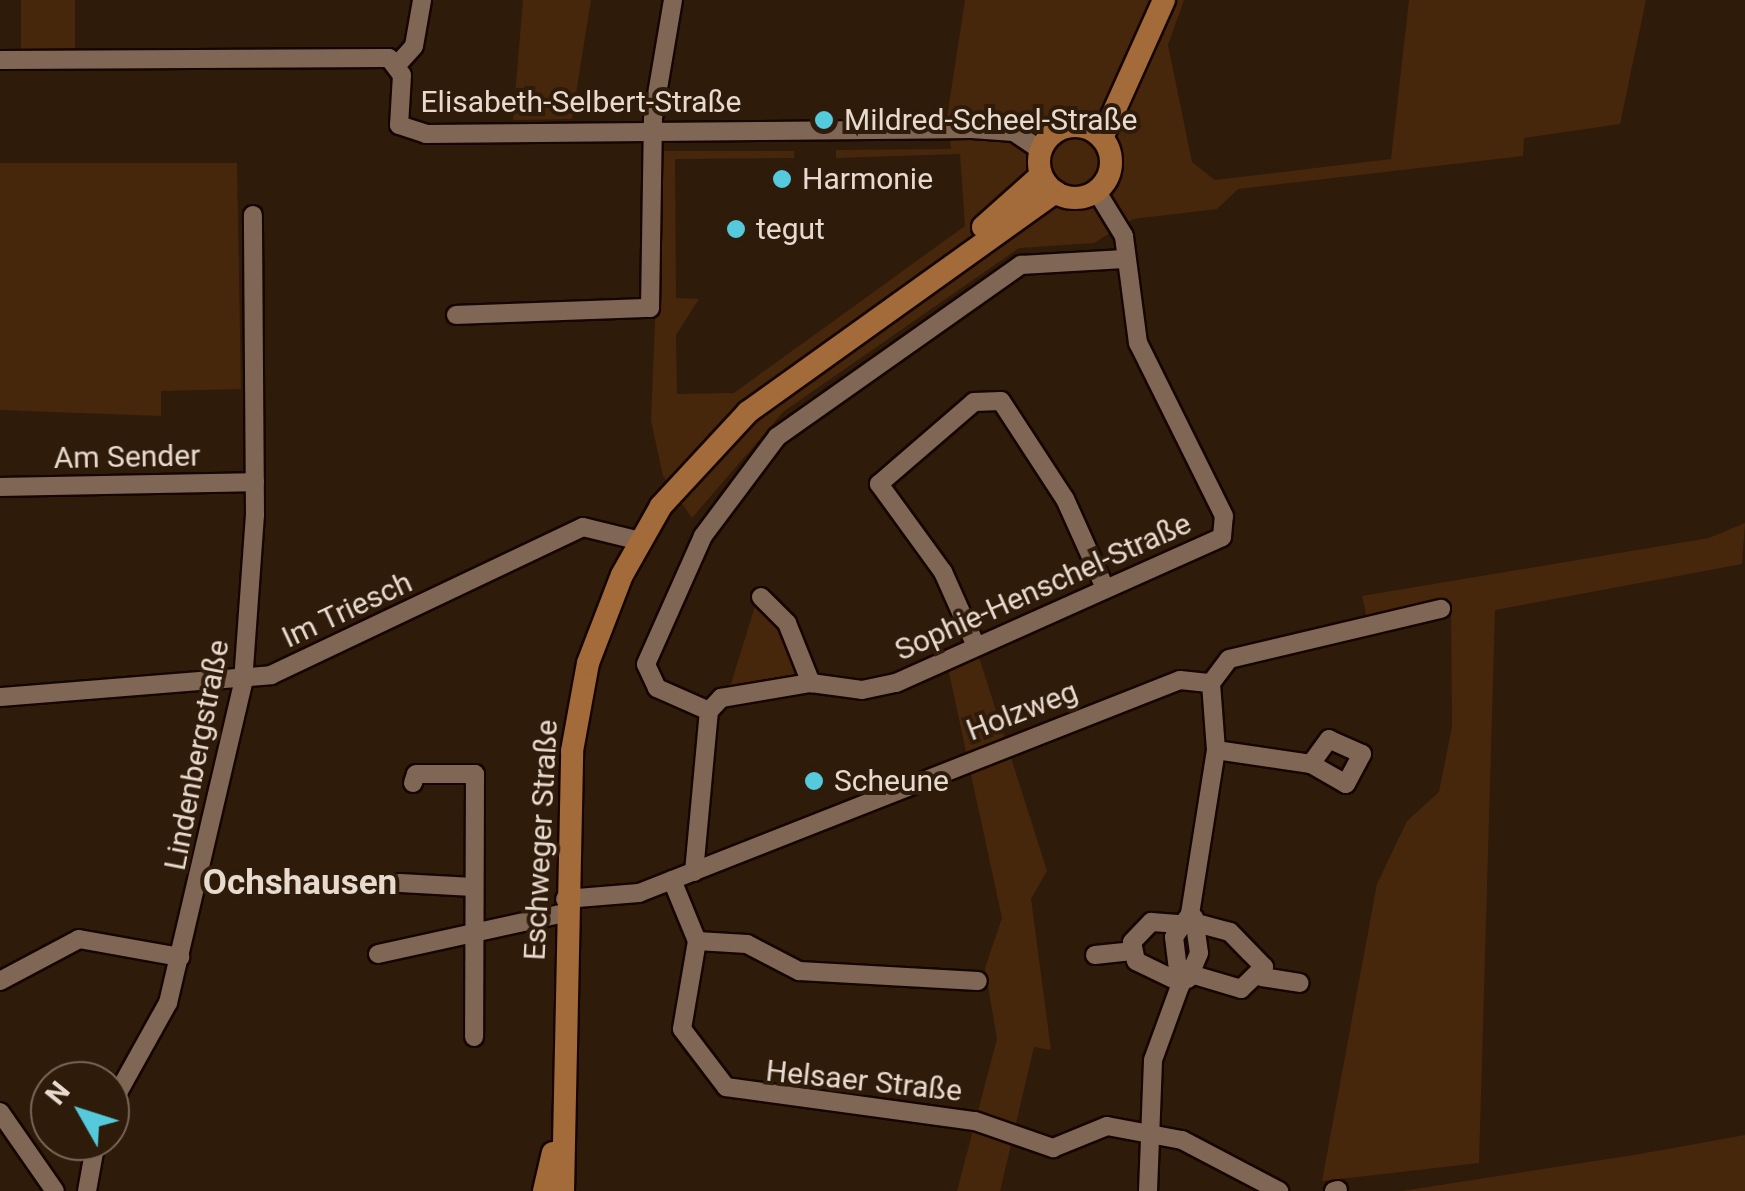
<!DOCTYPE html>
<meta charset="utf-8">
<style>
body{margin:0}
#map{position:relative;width:1745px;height:1191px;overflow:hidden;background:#2f1b0a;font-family:Roboto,sans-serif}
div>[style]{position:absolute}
.green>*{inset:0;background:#47270b;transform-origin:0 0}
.roads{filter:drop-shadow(2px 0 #160500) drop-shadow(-2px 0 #160500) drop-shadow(0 2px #160500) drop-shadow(0 -2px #160500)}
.minor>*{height:18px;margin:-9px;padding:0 9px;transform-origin:9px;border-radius:9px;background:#806755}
.major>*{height:22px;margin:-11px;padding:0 11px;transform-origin:11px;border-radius:11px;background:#a26b39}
.major>.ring{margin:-11px;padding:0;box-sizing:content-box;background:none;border:22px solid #a26b39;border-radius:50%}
.dots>*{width:28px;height:28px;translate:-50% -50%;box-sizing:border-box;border:5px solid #2f1b0a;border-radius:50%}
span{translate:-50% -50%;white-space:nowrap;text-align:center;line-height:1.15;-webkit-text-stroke:8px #2f1b0a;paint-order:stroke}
.street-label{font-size:30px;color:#e7dacf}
.poi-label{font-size:30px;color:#e7dacf}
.left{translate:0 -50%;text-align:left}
.quarter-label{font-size:35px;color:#e7dacf;font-weight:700}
.north{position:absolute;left:30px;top:1061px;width:100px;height:100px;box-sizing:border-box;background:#2f1b0a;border:2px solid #796759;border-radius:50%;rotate:309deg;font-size:28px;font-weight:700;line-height:40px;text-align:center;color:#e7dacf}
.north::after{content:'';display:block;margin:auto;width:35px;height:45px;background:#54cadc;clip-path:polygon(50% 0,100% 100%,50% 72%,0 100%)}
</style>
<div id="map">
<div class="green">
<i style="left:21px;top:0;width:54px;height:49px"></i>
<i style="clip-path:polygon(523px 0,591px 0,572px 119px,513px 120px)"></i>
<i style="clip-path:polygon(965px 0,1184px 0,1168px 45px,1192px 162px,1215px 180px,1391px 159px,1409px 0,1646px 0,1620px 124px,1524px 138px,1523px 156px,1238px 189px,1217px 209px,1133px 219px,1094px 243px,1019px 248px,783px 412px,692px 518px,663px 476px,651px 421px,662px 151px,794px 151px,794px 158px,675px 159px,676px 298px,699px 299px,676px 335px,677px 394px,734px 393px,965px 226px,960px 154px,836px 158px,836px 150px,951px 149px,947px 117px)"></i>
<i style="clip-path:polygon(0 163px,237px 163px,241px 389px,161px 391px,161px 416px,0 410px)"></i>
<i style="clip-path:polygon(1745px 523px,1742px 564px,1495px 610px,1479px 1163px,1322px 1181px,1377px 884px,1407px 821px,1439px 792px,1452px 727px,1451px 602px,1367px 618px,1362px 596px,1709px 538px)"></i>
<i style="clip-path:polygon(755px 606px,782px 628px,795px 674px,777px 685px,730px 687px)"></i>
<i style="clip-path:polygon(978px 654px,1047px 871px,1031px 899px,1051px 1050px,1034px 1047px,1000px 1191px,957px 1191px,997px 1039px,985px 968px,1002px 918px,948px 668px)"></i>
<i style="clip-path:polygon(1745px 1135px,1745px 1191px,1402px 1191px,1640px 1154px)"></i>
</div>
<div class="roads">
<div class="minor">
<i style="left:0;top:60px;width:389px;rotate:-0.3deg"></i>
<i style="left:389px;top:58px;width:21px;rotate:53deg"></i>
<i style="left:402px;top:75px;width:50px;rotate:93.4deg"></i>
<i style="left:399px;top:125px;width:28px;rotate:18deg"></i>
<i style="left:426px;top:134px;width:546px;rotate:-0.52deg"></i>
<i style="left:972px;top:129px;width:42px;rotate:4.1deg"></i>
<i style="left:1014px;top:132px;width:32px;rotate:34deg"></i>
<i style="left:397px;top:65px;width:25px;rotate:-48deg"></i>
<i style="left:414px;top:46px;width:47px;rotate:-80.1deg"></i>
<i style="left:456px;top:315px;width:194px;rotate:-2.1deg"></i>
<i style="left:650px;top:308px;width:190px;rotate:-89.1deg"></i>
<i style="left:653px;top:118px;width:120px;rotate:-80.4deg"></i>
<i style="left:0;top:487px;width:255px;rotate:-1.1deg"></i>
<i style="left:761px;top:597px;width:37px;rotate:45deg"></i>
<i style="left:787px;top:623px;width:65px;rotate:68.2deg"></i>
<i style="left:976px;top:646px;width:81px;rotate:-114deg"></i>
<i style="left:943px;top:572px;width:109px;rotate:-126deg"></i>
<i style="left:879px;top:484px;width:125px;rotate:-40.8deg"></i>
<i style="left:974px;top:402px;width:27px;rotate:-2deg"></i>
<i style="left:1001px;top:401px;width:117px;rotate:56.9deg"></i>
<i style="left:1065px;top:499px;width:98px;rotate:65.8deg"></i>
<i style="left:0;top:697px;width:272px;rotate:-4.6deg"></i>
<i style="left:271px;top:675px;width:345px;rotate:-25.4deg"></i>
<i style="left:583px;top:527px;width:59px;rotate:13.8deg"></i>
<i style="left:709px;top:711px;width:57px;rotate:-156.1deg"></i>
<i style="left:657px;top:688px;width:26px;rotate:-115deg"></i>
<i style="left:646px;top:664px;width:140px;rotate:-66deg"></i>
<i style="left:703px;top:536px;width:124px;rotate:-53.2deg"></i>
<i style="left:777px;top:437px;width:299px;rotate:-35.2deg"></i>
<i style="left:1021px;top:265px;width:103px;rotate:-3.3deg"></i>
<i style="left:1216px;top:750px;width:96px;rotate:8.4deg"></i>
<i style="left:1311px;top:764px;width:40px;rotate:29.7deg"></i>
<i style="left:1346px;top:784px;width:34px;rotate:-62deg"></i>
<i style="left:1362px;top:754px;width:36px;rotate:-156deg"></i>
<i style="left:1329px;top:739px;width:31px;rotate:126deg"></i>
<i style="left:413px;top:783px;width:9px;rotate:-72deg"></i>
<i style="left:416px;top:774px;width:59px"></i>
<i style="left:475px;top:774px;width:263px;rotate:90.2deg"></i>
<i style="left:694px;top:872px;width:162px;rotate:-84.7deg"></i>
<i style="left:709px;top:711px;width:18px;rotate:-47deg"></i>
<i style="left:721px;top:698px;width:91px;rotate:-9.5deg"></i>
<i style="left:811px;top:683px;width:51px;rotate:7.8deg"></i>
<i style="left:862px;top:690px;width:35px;rotate:-12deg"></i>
<i style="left:896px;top:683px;width:357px;rotate:-24.1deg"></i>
<i style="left:1222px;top:537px;width:21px;rotate:-85deg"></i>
<i style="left:1224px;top:516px;width:193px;rotate:-116.4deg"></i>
<i style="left:1138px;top:343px;width:108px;rotate:-97.5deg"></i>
<i style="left:1124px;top:236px;width:52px;rotate:-121.5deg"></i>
<i style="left:672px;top:880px;width:66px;rotate:67.7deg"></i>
<i style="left:697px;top:941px;width:89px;rotate:99.7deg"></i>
<i style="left:682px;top:1029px;width:73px;rotate:52.8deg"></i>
<i style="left:726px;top:1087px;width:251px;rotate:7.8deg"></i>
<i style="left:975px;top:1121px;width:83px;rotate:19.1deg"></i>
<i style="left:1053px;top:1148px;width:58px;rotate:-22.2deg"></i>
<i style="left:1107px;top:1126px;width:76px;rotate:10.6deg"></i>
<i style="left:1182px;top:1140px;width:110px;rotate:27.7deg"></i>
<i style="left:400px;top:883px;width:73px;rotate:3.1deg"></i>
<i style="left:565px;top:899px;width:74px;rotate:-4.6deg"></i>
<i style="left:639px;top:893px;width:581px;rotate:-21.49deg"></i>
<i style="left:1180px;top:680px;width:31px;rotate:6deg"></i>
<i style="left:1211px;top:683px;width:30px;rotate:-53deg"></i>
<i style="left:1229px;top:659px;width:218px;rotate:-13.3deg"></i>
<i style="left:697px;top:941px;width:50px;rotate:3.4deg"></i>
<i style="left:747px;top:944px;width:59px;rotate:27.4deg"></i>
<i style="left:799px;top:971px;width:179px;rotate:3.2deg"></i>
<i style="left:378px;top:954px;width:191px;rotate:-12.4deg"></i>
<i style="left:1095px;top:955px;width:37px;rotate:-6deg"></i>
<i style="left:1194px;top:975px;width:49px;rotate:16.6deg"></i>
<i style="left:1241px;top:989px;width:32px;rotate:-44deg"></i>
<i style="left:1264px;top:967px;width:49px;rotate:-134.2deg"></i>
<i style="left:1230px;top:932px;width:30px;rotate:-165deg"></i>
<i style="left:1262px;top:977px;width:38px;rotate:9deg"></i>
<i style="left:1173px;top:979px;width:41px;rotate:-154.1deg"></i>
<i style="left:1136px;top:961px;width:19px;rotate:-102deg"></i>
<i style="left:1132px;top:942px;width:28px;rotate:-46deg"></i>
<i style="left:1151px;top:922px;width:27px;rotate:4deg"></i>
<i style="left:1188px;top:979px;width:28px;rotate:-67deg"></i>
<i style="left:1199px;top:953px;width:36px;rotate:-98deg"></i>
<i style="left:0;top:981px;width:89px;rotate:-28deg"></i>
<i style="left:79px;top:939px;width:103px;rotate:10.1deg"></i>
<i style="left:110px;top:1107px;width:119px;rotate:-60.9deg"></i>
<i style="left:168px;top:1003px;width:330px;rotate:-76.8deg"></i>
<i style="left:243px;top:682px;width:167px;rotate:-85.9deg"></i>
<i style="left:255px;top:515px;width:300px;rotate:-90.4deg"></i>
<i style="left:0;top:1112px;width:96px;rotate:55.2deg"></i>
<i style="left:87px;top:1191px;width:51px;rotate:-79.8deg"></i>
<i style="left:1148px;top:1191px;width:131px;rotate:-87.8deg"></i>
<i style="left:1153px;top:1060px;width:79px;rotate:-70deg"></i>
<i style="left:1180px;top:986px;width:49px;rotate:-97deg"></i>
<i style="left:1174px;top:937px;width:28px;rotate:-55deg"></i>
<i style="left:1190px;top:914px;width:166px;rotate:-81deg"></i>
<i style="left:1216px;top:750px;width:67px;rotate:-94.3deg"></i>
<i style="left:1334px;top:1191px;width:4px;rotate:-14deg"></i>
</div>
<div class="major">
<i class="ring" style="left:1039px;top:126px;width:50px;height:50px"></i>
<i style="left:1102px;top:138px;width:151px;rotate:-65.8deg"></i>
<i style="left:983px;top:227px;width:76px;rotate:-41.8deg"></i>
<i style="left:544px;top:1191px;width:39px;rotate:-77deg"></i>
<i style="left:563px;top:1191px;width:440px;rotate:-88.8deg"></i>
<i style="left:572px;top:751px;width:89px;rotate:-79.7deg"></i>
<i style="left:588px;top:663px;width:94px;rotate:-68.9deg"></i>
<i style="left:622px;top:575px;width:79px;rotate:-60.5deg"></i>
<i style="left:661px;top:506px;width:128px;rotate:-47.2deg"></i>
<i style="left:748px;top:412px;width:378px;rotate:-35.6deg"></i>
</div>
</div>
<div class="dots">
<i style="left:824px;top:120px;background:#54cadc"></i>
<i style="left:782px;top:179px;background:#54cadc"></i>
<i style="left:736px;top:229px;background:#54cadc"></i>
<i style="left:814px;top:781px;background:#54cadc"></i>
</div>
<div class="street-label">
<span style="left:581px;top:102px">Elisabeth-Selbert-Straße</span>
<span style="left:127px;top:457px;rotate:-1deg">Am Sender</span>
<span style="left:1043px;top:587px;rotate:-24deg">Sophie-Henschel-Straße</span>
<span style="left:347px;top:610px;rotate:-25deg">Im Triesch</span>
<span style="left:1022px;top:711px;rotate:-21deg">Holzweg</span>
<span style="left:197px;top:755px;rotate:-79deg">Lindenbergstraße</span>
<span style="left:541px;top:840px;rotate:-87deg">Eschweger Straße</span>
<span style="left:864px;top:1081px;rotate:6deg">Helsaer Straße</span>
</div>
<div class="poi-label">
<span class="left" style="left:844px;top:120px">Mildred-Scheel-Straße</span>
<span class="left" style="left:802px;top:179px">Harmonie</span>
<span class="left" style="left:756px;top:229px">tegut</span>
<span class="left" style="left:834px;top:781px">Scheune</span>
</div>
<div class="quarter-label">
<span style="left:300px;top:883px">Ochshausen</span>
</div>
<div class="north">N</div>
</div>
